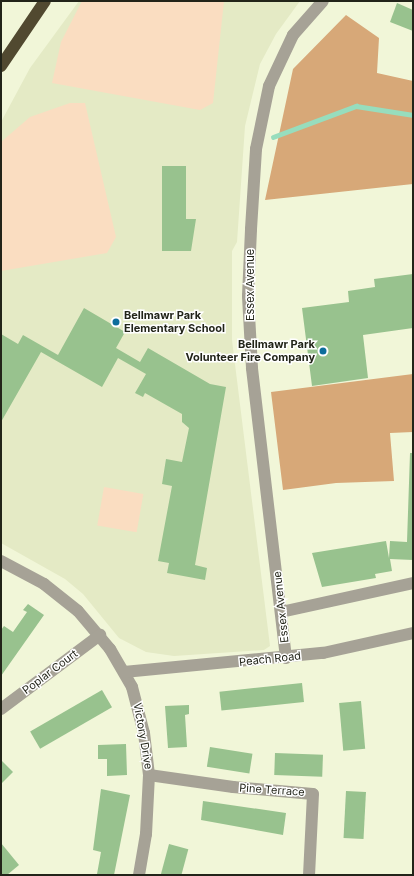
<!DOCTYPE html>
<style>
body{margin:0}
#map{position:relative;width:414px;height:876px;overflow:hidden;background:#f1f6d8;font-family:Inter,sans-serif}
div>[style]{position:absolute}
.built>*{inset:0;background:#e4eac5}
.green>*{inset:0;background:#faddc1;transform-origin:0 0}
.forest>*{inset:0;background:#d7a878}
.stream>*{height:4.5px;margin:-2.25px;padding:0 2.25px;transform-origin:2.25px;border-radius:2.25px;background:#97ddbd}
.building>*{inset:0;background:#98c28e;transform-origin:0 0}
.street>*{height:12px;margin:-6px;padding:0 6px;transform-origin:6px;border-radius:6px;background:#a6a296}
.highway>*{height:12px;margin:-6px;padding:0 6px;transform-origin:6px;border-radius:6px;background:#514930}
.dots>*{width:11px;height:11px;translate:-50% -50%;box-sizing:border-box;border:2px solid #fff;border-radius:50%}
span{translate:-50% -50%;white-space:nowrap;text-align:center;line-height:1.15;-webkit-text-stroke:3px #fff;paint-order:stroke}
.street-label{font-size:11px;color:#222419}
.poi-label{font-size:11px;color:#222419;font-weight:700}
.left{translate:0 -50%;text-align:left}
.right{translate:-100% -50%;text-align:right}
.frame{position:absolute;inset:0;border:2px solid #222419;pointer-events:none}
</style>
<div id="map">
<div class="built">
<i style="clip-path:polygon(79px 1px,300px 1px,276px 34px,260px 64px,245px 126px,237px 242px,232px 251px,232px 340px,270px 646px,264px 650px,174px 656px,146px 652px,119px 638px,83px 594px,65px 579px,1px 543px,1px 122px,30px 68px)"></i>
</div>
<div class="green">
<i style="clip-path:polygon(82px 1px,224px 1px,213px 103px,200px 110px,52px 83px,61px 42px)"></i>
<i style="clip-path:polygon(70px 103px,85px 103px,116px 237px,107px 253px,1px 271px,1px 142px,30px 117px)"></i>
<i style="left:104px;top:487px;width:40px;height:39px;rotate:10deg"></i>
</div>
<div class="forest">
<i style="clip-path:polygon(346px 15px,379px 38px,377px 73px,413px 81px,413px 184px,265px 200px,293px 69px)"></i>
<i style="clip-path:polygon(413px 374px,413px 432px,390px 433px,394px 481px,336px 483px,283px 490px,271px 392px)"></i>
</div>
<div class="stream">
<i style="left:273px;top:137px;width:89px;rotate:-20.5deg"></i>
<i style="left:356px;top:106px;width:58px;rotate:9deg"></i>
</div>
<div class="building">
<i style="clip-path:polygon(397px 3px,413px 10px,413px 31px,390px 22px)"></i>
<i style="clip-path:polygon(162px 166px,186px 166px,186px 219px,196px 219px,191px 251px,162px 251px)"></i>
<i style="clip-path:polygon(413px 274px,413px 328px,363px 335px,368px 378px,312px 386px,302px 308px,349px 302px,348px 291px,375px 287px,374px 279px)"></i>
<i style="clip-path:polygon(84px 308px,125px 332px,116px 348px,140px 362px,148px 348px,210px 384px,226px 387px,195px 565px,207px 568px,205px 580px,167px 573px,169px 563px,158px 561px,172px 486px,162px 484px,166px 459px,182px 462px,189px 428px,182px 422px,182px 414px,145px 393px,143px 397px,135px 393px,146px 374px,118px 358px,102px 387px,41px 352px,1px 422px,1px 334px,18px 344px,23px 335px,58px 355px)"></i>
<i style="clip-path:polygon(410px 453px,413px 453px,413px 560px,390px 559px,392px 571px,375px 574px,376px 578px,322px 587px,312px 553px,386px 541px,389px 558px,390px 541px,407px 542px)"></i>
<i style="clip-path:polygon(28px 604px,44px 615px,1px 676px,1px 630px,4px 626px,13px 632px,27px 612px,23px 610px)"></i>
<i style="left:302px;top:683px;width:19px;height:83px;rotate:84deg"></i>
<i style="left:102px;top:690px;width:20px;height:83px;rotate:60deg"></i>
<i style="left:361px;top:701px;width:48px;height:22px;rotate:85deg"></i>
<i style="clip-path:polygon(189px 705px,189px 714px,185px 715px,187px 747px,168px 748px,165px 706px)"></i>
<i style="clip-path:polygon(126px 744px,127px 775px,107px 776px,107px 759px,98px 759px,98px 745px)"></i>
<i style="left:210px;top:747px;width:43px;height:20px;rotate:9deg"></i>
<i style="left:275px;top:753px;width:48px;height:22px;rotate:2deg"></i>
<i style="clip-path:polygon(1px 760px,13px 772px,1px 784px)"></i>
<i style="clip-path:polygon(101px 789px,130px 795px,114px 875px,97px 874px,101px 852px,93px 850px)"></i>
<i style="left:346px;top:791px;width:20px;height:47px;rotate:3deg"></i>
<i style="clip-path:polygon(203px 801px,286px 813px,283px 835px,201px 820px)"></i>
<i style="clip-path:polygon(1px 843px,19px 865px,7px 875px,1px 875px)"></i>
<i style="left:169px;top:844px;width:20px;height:31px;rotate:15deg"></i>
</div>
<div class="street">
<i style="left:1px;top:561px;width:49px;rotate:28.1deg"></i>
<i style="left:44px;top:584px;width:43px;rotate:38.5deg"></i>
<i style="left:78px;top:611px;width:50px;rotate:49.9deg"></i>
<i style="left:110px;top:649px;width:44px;rotate:59.9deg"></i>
<i style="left:132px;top:687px;width:48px;rotate:75.4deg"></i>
<i style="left:144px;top:733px;width:42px;rotate:83.2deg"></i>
<i style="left:149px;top:775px;width:59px;rotate:92.9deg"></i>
<i style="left:146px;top:834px;width:42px;rotate:99.7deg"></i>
<i style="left:281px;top:612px;width:135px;rotate:-12.4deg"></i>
<i style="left:286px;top:658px;width:292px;rotate:-96.7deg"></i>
<i style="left:252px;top:368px;width:72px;rotate:-93.2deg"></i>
<i style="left:248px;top:296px;width:67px;rotate:-87.4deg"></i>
<i style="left:251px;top:229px;width:80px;rotate:-86.4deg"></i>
<i style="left:256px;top:149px;width:64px;rotate:-78.3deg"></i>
<i style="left:269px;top:86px;width:56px;rotate:-64.8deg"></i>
<i style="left:293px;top:35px;width:45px;rotate:-48.6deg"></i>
<i style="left:124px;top:672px;width:200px;rotate:-5.5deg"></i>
<i style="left:323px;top:653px;width:92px;rotate:-12.5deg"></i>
<i style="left:1px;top:709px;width:124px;rotate:-36.8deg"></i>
<i style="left:149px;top:775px;width:85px;rotate:8.1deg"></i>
<i style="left:233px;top:787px;width:80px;rotate:5deg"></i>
<i style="left:313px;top:794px;width:81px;rotate:92.8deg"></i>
</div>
<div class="highway">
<i style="left:1px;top:66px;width:78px;rotate:-55.9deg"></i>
</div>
<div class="dots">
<i style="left:116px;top:322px;background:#0d6e9c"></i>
<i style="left:323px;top:351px;background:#0d6e9c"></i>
</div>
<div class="street-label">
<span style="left:250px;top:285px;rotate:-90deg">Essex Avenue</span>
<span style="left:281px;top:607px;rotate:-96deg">Essex Avenue</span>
<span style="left:270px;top:659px;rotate:-6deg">Peach Road</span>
<span style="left:50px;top:672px;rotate:-37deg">Poplar Court</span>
<span style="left:143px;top:736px;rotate:80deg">Victory Drive</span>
<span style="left:272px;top:790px;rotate:4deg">Pine Terrace</span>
</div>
<div class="poi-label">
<span class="left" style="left:124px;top:322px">Bellmawr Park<br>Elementary School</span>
<span class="right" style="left:315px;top:351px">Bellmawr Park<br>Volunteer Fire Company</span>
</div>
<div class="frame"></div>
</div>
